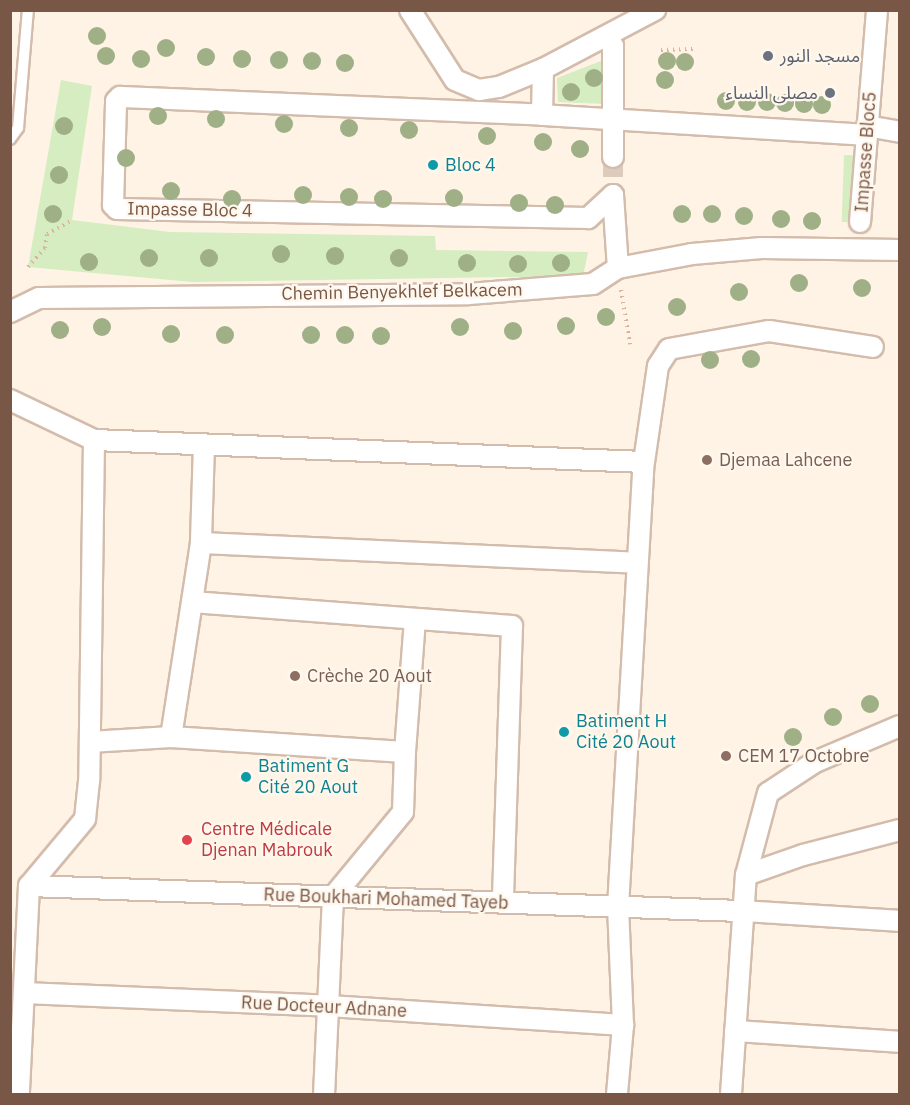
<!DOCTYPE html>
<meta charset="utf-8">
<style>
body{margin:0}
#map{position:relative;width:910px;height:1105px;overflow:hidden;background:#fef3e4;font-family:"IBM Plex Sans","Noto Sans Arabic",sans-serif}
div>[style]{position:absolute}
.green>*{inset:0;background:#d5edc1;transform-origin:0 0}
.street-tunnel>*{height:20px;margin-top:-10px;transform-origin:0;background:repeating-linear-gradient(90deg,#ddccbd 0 20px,transparent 0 30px)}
.path>*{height:4px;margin-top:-2px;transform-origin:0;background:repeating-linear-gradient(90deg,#dcb29c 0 1.5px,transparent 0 6px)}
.roads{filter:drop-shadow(2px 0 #d3bcac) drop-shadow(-2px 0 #d3bcac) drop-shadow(0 2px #d3bcac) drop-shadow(0 -2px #d3bcac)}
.lane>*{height:10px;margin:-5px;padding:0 5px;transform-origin:5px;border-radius:5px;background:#fff}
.street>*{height:20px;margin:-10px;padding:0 10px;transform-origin:10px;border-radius:10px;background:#fff}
.trees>*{width:18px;height:18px;margin:-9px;border-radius:50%;background:#9fb087}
.dots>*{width:16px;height:16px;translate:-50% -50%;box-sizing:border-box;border:3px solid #fff7ec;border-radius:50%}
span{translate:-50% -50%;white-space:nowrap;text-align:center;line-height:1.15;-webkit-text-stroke:4.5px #fff7ec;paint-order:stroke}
.worship-label{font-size:18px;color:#5b616d}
.left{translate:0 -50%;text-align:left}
.right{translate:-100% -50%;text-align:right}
.street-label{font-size:18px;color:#795747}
.culture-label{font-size:18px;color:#0d838f}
.education-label{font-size:18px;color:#785e54}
.health-label{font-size:18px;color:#be3a42}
.frame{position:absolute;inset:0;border:12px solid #795747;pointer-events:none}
</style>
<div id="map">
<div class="green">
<i style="clip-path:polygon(606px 59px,605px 104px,558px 102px,557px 78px)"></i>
<i style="clip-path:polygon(61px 80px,92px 86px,72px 220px,170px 232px,435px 236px,436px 250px,588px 252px,583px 276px,193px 282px,28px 267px)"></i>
<i style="left:844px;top:155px;width:31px;height:67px;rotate:2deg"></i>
</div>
<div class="street-tunnel">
<i style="left:613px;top:157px;width:38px;rotate:90deg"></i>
</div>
<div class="path">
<i style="left:661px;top:50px;width:35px;rotate:-2deg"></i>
<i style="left:28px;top:267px;width:25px;rotate:-48deg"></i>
<i style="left:45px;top:248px;width:14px;rotate:-82deg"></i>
<i style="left:47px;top:234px;width:29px;rotate:-29deg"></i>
<i style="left:621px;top:290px;width:55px;rotate:80.5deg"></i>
</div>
<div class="roads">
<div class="lane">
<i style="left:10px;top:139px;width:14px;rotate:-54deg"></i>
<i style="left:18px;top:128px;width:118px;rotate:-85.2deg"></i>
</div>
<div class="street">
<i style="left:410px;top:10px;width:83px;rotate:57.3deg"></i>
<i style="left:455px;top:80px;width:26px;rotate:23deg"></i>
<i style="left:479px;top:90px;width:20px;rotate:-9deg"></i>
<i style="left:499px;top:87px;width:48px;rotate:-22.2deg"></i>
<i style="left:543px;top:69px;width:127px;rotate:-27.8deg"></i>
<i style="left:605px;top:37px;width:12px;rotate:48deg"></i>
<i style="left:613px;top:46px;width:111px;rotate:90deg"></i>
<i style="left:542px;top:115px;width:46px;rotate:-88.8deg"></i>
<i style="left:867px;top:126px;width:34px;rotate:10deg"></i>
<i style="left:613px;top:195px;width:34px;rotate:137deg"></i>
<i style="left:588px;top:218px;width:471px;rotate:-178.9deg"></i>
<i style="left:117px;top:209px;width:6px;rotate:-135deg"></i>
<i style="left:113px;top:205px;width:104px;rotate:-88.3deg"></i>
<i style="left:116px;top:101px;width:6px;rotate:-45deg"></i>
<i style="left:120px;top:97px;width:422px;rotate:2.4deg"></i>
<i style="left:542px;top:115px;width:325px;rotate:3.5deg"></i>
<i style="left:613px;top:195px;width:73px;rotate:86.1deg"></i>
<i style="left:860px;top:222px;width:213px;rotate:-85.4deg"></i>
<i style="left:10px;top:312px;width:32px;rotate:-26deg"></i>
<i style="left:39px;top:298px;width:430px;rotate:-0.5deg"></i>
<i style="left:469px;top:294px;width:124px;rotate:-4.6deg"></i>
<i style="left:593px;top:284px;width:30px;rotate:-33deg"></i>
<i style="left:618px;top:268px;width:75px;rotate:-10.7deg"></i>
<i style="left:692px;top:254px;width:70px;rotate:-4.9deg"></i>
<i style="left:762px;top:248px;width:138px;rotate:0.8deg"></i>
<i style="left:10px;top:400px;width:93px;rotate:25.5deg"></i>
<i style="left:94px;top:440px;width:341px;rotate:90.8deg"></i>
<i style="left:89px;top:781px;width:38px;rotate:96deg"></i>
<i style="left:85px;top:819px;width:87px;rotate:129.9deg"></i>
<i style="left:29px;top:886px;width:208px;rotate:92.8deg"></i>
<i style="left:94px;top:440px;width:550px;rotate:2.29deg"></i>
<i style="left:204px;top:445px;width:98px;rotate:91.8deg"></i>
<i style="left:201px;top:543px;width:426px;rotate:2.6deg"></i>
<i style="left:192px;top:602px;width:321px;rotate:4.3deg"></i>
<i style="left:512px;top:626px;width:277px;rotate:91.9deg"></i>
<i style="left:171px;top:737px;width:234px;rotate:3.7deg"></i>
<i style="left:405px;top:752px;width:60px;rotate:91.9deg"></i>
<i style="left:403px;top:812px;width:110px;rotate:129.5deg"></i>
<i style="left:333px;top:897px;width:197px;rotate:92.6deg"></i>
<i style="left:90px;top:742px;width:81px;rotate:-3.5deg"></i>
<i style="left:171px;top:737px;width:196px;rotate:-81.2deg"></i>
<i style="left:405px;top:752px;width:133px;rotate:-85.7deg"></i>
<i style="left:746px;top:875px;width:60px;rotate:-19.3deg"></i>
<i style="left:803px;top:855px;width:100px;rotate:-14.5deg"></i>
<i style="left:29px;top:886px;width:714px;rotate:2.01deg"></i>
<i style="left:743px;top:911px;width:157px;rotate:3.6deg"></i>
<i style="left:24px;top:993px;width:305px;rotate:2.4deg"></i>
<i style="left:329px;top:1006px;width:295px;rotate:3.7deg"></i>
<i style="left:735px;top:1031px;width:165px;rotate:3.8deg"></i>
<i style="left:617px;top:1094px;width:69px;rotate:-85deg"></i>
<i style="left:623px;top:1025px;width:118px;rotate:-92.4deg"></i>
<i style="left:618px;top:907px;width:446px;rotate:-86.7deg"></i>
<i style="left:644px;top:462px;width:97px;rotate:-81.7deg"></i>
<i style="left:658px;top:366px;width:20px;rotate:-57deg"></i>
<i style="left:669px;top:349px;width:102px;rotate:-10.2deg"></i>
<i style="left:769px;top:331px;width:105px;rotate:8.7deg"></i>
<i style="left:731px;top:1094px;width:220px;rotate:-86.1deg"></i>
<i style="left:746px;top:875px;width:85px;rotate:-75deg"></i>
<i style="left:768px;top:793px;width:56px;rotate:-33.4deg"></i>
<i style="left:815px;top:762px;width:92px;rotate:-23deg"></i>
</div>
</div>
<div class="trees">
<i style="left:97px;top:36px"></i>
<i style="left:166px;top:48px"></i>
<i style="left:106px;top:56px"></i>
<i style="left:206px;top:57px"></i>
<i style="left:141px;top:59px"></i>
<i style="left:242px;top:59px"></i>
<i style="left:279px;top:60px"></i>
<i style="left:312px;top:61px"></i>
<i style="left:667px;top:61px"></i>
<i style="left:685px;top:62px"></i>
<i style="left:345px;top:63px"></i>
<i style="left:594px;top:78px"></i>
<i style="left:665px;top:80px"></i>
<i style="left:571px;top:92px"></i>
<i style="left:726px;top:101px"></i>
<i style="left:747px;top:102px"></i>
<i style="left:767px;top:102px"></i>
<i style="left:785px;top:103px"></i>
<i style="left:804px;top:104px"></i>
<i style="left:822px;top:105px"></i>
<i style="left:158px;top:116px"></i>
<i style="left:216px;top:119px"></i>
<i style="left:284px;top:124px"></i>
<i style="left:64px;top:126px"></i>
<i style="left:349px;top:128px"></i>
<i style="left:409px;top:130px"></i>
<i style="left:487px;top:136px"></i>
<i style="left:543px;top:142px"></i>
<i style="left:580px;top:149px"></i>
<i style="left:126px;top:158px"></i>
<i style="left:59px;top:175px"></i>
<i style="left:171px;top:191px"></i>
<i style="left:303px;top:195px"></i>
<i style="left:349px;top:197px"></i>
<i style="left:454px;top:198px"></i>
<i style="left:232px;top:199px"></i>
<i style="left:383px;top:199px"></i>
<i style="left:519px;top:203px"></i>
<i style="left:555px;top:205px"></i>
<i style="left:53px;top:214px"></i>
<i style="left:682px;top:214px"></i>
<i style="left:712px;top:214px"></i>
<i style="left:744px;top:216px"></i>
<i style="left:781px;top:219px"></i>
<i style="left:812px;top:221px"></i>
<i style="left:281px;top:254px"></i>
<i style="left:335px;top:256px"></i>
<i style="left:149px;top:258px"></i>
<i style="left:209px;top:258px"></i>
<i style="left:399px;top:258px"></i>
<i style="left:89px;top:262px"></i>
<i style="left:467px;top:263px"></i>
<i style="left:561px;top:263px"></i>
<i style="left:518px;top:264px"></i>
<i style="left:799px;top:283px"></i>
<i style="left:862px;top:288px"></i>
<i style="left:739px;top:292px"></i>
<i style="left:677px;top:307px"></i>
<i style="left:606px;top:317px"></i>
<i style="left:566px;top:326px"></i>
<i style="left:102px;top:327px"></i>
<i style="left:460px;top:327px"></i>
<i style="left:60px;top:330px"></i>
<i style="left:513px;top:331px"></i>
<i style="left:171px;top:334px"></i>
<i style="left:225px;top:335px"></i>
<i style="left:311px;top:335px"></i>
<i style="left:345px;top:335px"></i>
<i style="left:381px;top:336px"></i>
<i style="left:751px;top:359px"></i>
<i style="left:710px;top:360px"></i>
<i style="left:870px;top:704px"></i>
<i style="left:833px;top:717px"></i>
<i style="left:793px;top:737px"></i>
</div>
<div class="dots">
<i style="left:768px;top:56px;background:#6b7280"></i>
<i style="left:830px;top:93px;background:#6b7280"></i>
<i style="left:433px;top:165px;background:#0f9aa8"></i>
<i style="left:707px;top:460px;background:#8d6e63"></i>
<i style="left:295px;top:676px;background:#8d6e63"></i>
<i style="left:564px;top:732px;background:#0f9aa8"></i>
<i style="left:726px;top:756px;background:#8d6e63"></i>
<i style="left:246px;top:777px;background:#0f9aa8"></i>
<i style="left:187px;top:840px;background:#e0444e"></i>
</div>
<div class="worship-label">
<span class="left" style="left:780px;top:56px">مسجد النور</span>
<span class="right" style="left:818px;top:93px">مصلى النساء</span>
</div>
<div class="street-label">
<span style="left:866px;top:152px;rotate:-86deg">Impasse Bloc5</span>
<span style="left:190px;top:210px;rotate:1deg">Impasse Bloc 4</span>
<span style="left:402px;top:292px;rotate:-1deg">Chemin Benyekhlef Belkacem</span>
<span style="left:386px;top:899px;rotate:2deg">Rue Boukhari Mohamed Tayeb</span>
<span style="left:324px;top:1007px;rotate:3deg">Rue Docteur Adnane</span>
</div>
<div class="culture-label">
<span class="left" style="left:445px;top:165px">Bloc 4</span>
<span class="left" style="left:576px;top:732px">Batiment H<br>Cité 20 Aout</span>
<span class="left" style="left:258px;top:777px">Batiment G<br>Cité 20 Aout</span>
</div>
<div class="education-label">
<span class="left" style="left:719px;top:460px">Djemaa Lahcene</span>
<span class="left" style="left:307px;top:676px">Crèche 20 Aout</span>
<span class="left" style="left:738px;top:756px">CEM 17 Octobre</span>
</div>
<div class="health-label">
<span class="left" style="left:201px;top:840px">Centre Médicale<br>Djenan Mabrouk</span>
</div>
<div class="frame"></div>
</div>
